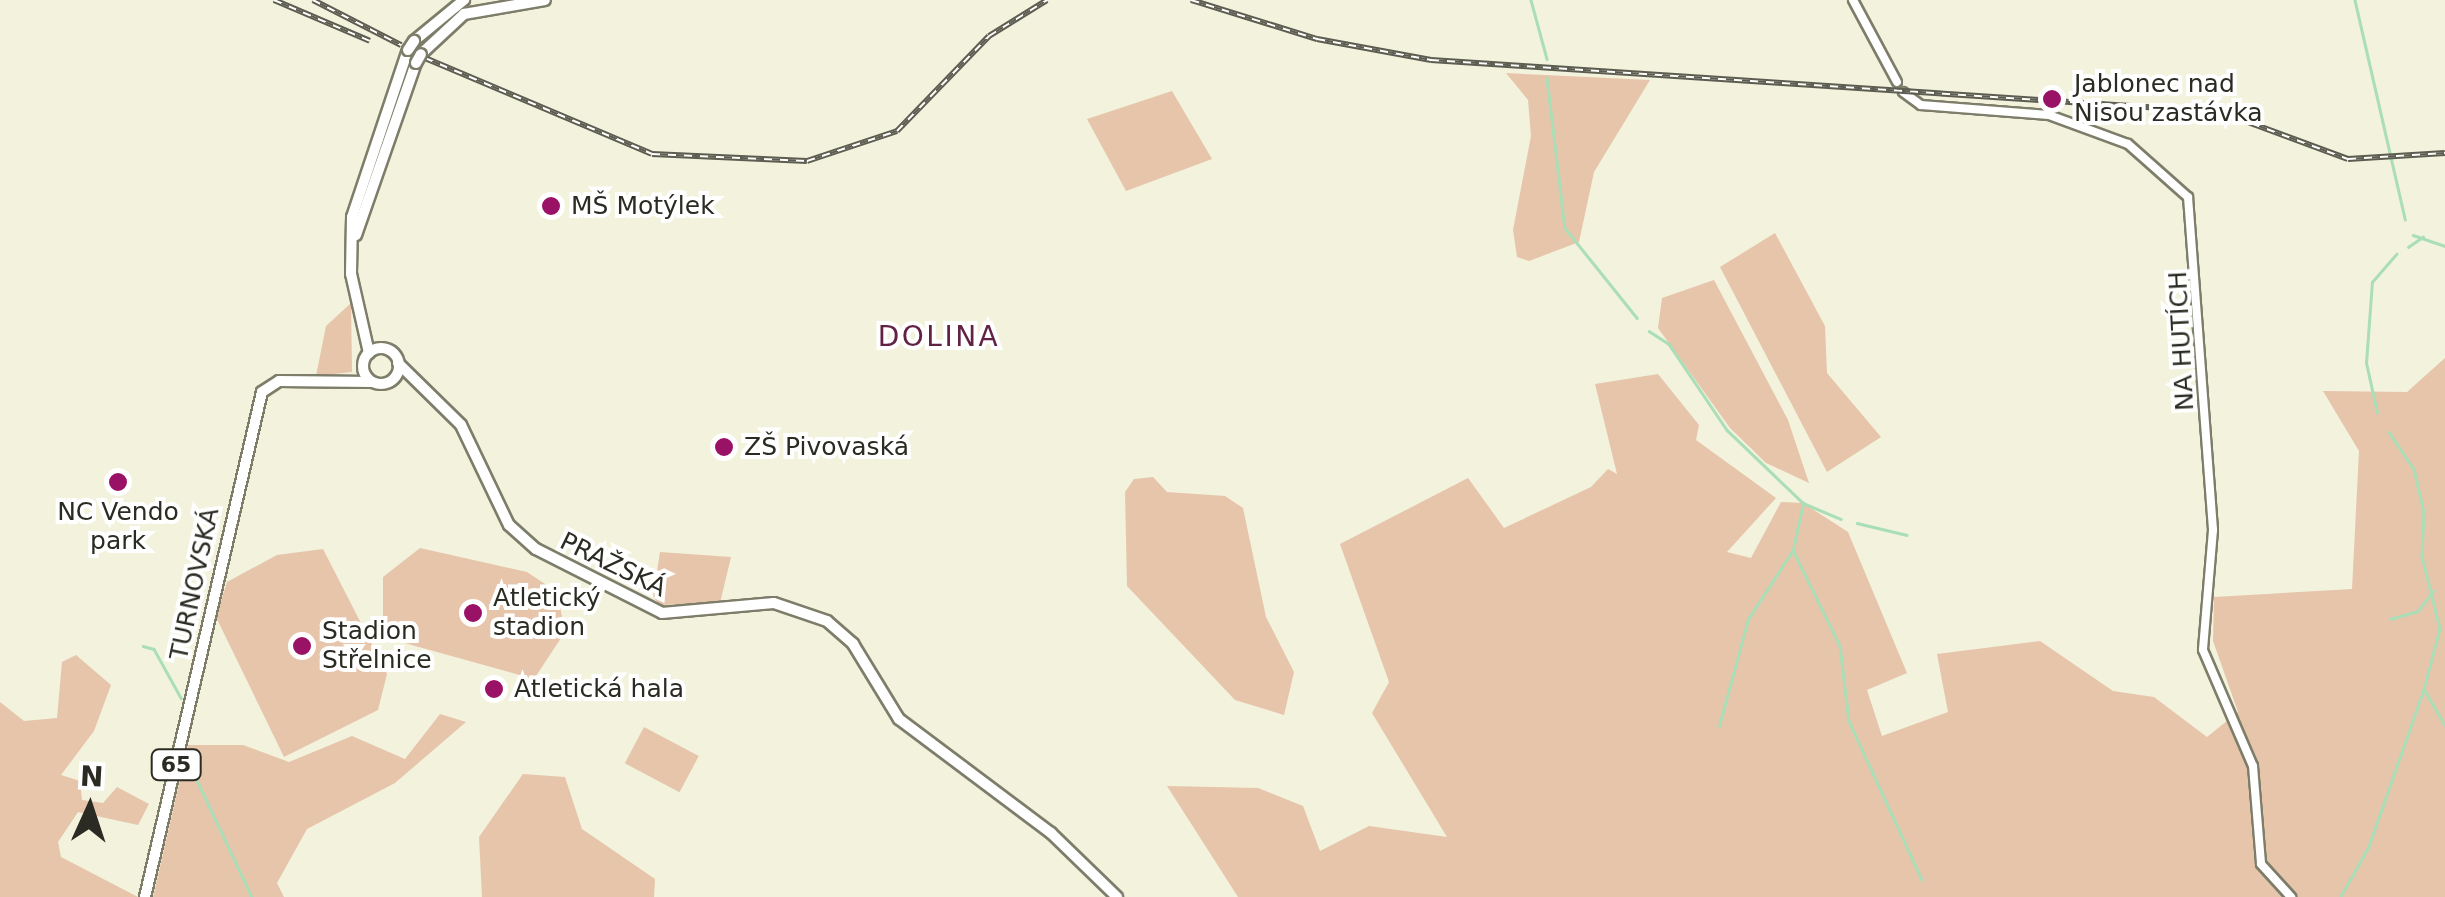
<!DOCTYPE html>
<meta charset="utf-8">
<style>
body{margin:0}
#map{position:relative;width:2445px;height:897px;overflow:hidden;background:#f2f2dd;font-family:"DejaVu Sans",sans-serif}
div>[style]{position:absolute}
.green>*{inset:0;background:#e6c5ab;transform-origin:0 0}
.stream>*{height:2.5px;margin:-1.25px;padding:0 1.25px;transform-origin:1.25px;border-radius:1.25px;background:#a9deb7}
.roads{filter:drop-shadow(2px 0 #7d7d6a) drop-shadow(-2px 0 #7d7d6a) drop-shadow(0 2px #7d7d6a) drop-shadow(0 -2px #7d7d6a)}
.minor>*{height:8px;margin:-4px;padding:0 4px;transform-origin:4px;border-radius:4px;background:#fff}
.major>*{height:10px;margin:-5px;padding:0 5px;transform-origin:5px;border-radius:5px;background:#fff}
.major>.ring{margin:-5px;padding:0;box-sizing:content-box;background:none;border:10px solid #fff;border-radius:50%}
.rail>*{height:6px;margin-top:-3px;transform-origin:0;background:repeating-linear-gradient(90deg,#fff 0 8px,#5c5c51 0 16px);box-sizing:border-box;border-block:2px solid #5c5c51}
.bridges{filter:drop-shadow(2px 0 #7d7d6a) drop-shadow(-2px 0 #7d7d6a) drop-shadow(0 2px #7d7d6a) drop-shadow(0 -2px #7d7d6a)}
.major-bridge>*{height:10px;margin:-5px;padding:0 5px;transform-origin:5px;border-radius:5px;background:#fff}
.dots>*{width:28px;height:28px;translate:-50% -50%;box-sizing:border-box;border:5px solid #fff;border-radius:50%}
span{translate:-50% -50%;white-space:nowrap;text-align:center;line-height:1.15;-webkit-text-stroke:8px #fff;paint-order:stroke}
.shield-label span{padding:2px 8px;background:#fff;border:2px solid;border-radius:8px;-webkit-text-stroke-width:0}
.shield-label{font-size:22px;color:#2b2b23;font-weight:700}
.poi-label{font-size:25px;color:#2b2b23}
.left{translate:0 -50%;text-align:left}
.street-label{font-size:25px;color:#2b2b23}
.neighbourhood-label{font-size:28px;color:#612244;letter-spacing:2.5px}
.north{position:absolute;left:40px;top:757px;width:100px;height:100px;-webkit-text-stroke:8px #fff;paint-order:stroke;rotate:3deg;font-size:28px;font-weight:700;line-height:40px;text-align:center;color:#2b2b23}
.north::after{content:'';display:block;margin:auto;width:35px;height:45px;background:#2b2b23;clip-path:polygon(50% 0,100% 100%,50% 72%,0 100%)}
</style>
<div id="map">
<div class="green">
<i style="clip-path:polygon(1506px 73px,1650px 80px,1594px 172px,1579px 242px,1529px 261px,1517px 257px,1513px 230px,1531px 136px,1528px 100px)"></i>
<i style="clip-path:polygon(1172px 91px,1212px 159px,1126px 191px,1087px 119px)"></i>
<i style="clip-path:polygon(1775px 233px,1825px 326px,1827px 373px,1881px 437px,1827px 472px,1720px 267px)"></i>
<i style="clip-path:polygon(1714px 280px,1788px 420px,1809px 483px,1766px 463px,1730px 428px,1658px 328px,1662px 298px)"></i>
<i style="clip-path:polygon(351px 303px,352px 372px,316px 376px,326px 326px)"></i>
<i style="clip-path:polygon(2445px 358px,2445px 897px,1238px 897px,1167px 786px,1258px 788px,1303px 806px,1320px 851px,1369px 826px,1447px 837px,1372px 713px,1389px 682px,1340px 544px,1468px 478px,1504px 528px,1591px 487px,1608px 469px,1617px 474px,1595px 384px,1658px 374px,1699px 425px,1696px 440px,1776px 498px,1727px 552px,1751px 558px,1781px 502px,1803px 503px,1848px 532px,1907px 673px,1867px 690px,1882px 736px,1948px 712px,1937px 654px,2040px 641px,2113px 691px,2154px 697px,2207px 737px,2238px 712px,2213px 641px,2214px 597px,2352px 589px,2359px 451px,2323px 391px,2407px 392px)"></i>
<i style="clip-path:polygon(1153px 477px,1167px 492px,1225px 496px,1243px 508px,1266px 617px,1294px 672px,1284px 715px,1235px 700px,1127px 586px,1125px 492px,1134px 479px)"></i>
<i style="clip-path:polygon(420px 548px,527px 572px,557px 592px,565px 632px,534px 679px,383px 637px,383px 577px)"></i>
<i style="clip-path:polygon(323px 549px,387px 674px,378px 710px,284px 757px,216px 617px,227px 582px,277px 555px)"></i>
<i style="clip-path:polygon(660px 552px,731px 557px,720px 603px,660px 605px,653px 597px)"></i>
<i style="clip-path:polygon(76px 655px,111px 685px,94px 731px,61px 775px,80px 781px,82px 800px,103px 803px,117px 787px,149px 804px,138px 825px,78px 812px,58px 842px,61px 857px,138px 897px,0 897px,0 702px,24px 721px,57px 718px,62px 662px)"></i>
<i style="clip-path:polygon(440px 714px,466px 722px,395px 783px,307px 829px,277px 883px,284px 897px,153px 897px,188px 745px,243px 745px,289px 762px,352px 736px,405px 759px)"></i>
<i style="left:644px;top:727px;width:62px;height:41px;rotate:28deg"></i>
<i style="clip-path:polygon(523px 774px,565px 777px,582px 829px,655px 879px,654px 897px,482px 897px,479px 837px)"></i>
</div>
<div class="stream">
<i style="left:1531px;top:0;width:61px;rotate:74.8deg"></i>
<i style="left:2355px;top:0;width:225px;rotate:77.1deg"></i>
<i style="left:1547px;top:78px;width:151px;rotate:83.2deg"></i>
<i style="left:1565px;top:228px;width:115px;rotate:51.3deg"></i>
<i style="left:2413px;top:235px;width:34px;rotate:19deg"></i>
<i style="left:2408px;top:247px;width:18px;rotate:-34deg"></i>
<i style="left:1649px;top:331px;width:24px;rotate:33deg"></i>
<i style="left:1669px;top:344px;width:104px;rotate:56deg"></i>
<i style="left:1727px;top:430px;width:105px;rotate:43.8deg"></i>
<i style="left:1803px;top:503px;width:41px;rotate:22.8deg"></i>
<i style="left:2377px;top:413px;width:51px;rotate:-102.4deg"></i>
<i style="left:2366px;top:363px;width:81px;rotate:-85.8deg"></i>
<i style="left:2372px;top:282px;width:37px;rotate:-49deg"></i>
<i style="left:2389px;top:432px;width:45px;rotate:56deg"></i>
<i style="left:2414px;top:469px;width:44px;rotate:76.9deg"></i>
<i style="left:2424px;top:512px;width:44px;rotate:92.6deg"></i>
<i style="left:2422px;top:556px;width:75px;rotate:76.1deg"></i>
<i style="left:2440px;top:629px;width:62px;rotate:104.9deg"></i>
<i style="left:2424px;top:689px;width:42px;rotate:59.7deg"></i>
<i style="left:1857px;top:523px;width:51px;rotate:13.5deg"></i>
<i style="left:1793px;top:550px;width:107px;rotate:63.9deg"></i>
<i style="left:1840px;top:646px;width:76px;rotate:83.2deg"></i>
<i style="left:1849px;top:721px;width:175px;rotate:65.3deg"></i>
<i style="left:2390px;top:619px;width:29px;rotate:-16deg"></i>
<i style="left:2418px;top:611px;width:25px;rotate:-53deg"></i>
<i style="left:143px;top:646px;width:11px;rotate:15deg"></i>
<i style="left:154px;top:649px;width:56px;rotate:61.1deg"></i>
<i style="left:1719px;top:726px;width:111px;rotate:-74.8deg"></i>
<i style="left:1748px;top:619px;width:82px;rotate:-56.9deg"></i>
<i style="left:1793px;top:550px;width:48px;rotate:-78deg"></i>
<i style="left:188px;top:761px;width:150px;rotate:64.8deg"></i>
<i style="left:2340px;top:897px;width:56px;rotate:-60.3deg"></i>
<i style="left:2368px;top:848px;width:166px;rotate:-70.7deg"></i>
</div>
<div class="roads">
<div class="minor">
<i style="left:1853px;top:0;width:93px;rotate:61.8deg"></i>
<i style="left:1903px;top:92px;width:22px;rotate:36deg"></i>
<i style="left:1921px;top:105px;width:128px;rotate:4.5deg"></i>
<i style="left:2049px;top:115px;width:84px;rotate:20.2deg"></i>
<i style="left:2128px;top:144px;width:80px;rotate:41.5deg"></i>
<i style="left:2188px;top:197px;width:334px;rotate:85.7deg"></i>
<i style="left:2213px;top:530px;width:120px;rotate:94.8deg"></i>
<i style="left:2203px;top:650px;width:126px;rotate:66.7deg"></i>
<i style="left:2253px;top:766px;width:98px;rotate:85.3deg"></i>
<i style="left:2261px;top:864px;width:45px;rotate:47.7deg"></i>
</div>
<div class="major">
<i style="left:414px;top:41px;width:65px;rotate:-39.4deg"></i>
<i style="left:421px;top:54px;width:59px;rotate:-42.9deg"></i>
<i style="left:464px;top:14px;width:82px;rotate:-9.8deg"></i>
<i style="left:356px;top:235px;width:182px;rotate:-70.8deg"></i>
<i class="ring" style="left:363px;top:348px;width:26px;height:26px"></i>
<i style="left:369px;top:353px;width:81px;rotate:-102.8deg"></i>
<i style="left:351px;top:274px;width:57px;rotate:-89deg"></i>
<i style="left:352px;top:217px;width:176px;rotate:-71.5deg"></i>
<i style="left:398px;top:363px;width:88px;rotate:44.5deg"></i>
<i style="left:461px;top:425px;width:111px;rotate:64.4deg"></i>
<i style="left:509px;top:525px;width:36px;rotate:42deg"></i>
<i style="left:536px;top:549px;width:141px;rotate:26.9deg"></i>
<i style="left:662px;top:613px;width:112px;rotate:-5.1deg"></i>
<i style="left:774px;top:603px;width:56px;rotate:18.8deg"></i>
<i style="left:827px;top:621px;width:35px;rotate:41deg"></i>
<i style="left:853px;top:644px;width:88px;rotate:58.5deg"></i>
<i style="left:899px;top:719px;width:190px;rotate:36.9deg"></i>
<i style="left:1051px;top:833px;width:92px;rotate:44.1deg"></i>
<i style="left:145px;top:897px;width:518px;rotate:-76.96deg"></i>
<i style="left:262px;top:392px;width:20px;rotate:-33deg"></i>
<i style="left:279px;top:381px;width:93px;rotate:0.6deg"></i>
</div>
</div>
<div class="rail">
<i style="left:274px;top:0;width:104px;rotate:23.1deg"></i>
<i style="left:313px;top:0;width:99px;rotate:27.1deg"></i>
<i style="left:1191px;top:0;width:132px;rotate:17.2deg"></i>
<i style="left:1317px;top:39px;width:116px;rotate:10.4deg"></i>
<i style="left:1431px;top:60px;width:747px;rotate:3.76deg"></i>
<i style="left:2176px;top:109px;width:62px;rotate:8.4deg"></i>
<i style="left:2237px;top:118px;width:118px;rotate:20.3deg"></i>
<i style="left:2348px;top:159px;width:97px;rotate:-3.5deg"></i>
<i style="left:425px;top:58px;width:246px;rotate:22.9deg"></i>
<i style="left:652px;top:154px;width:155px;rotate:2.6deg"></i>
<i style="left:807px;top:161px;width:95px;rotate:-18.4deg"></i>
<i style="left:897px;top:131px;width:132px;rotate:-45.9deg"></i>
<i style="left:989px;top:36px;width:68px;rotate:-31.8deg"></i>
</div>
<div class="bridges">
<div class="major-bridge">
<i style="left:408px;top:50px;width:11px;rotate:-56deg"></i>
<i style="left:416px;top:63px;width:10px;rotate:-61deg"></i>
</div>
</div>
<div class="dots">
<i style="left:2052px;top:99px;background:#9a1266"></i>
<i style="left:551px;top:206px;background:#9a1266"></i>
<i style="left:724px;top:447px;background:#9a1266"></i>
<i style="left:118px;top:482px;background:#9a1266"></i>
<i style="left:473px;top:613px;background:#9a1266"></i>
<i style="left:302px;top:646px;background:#9a1266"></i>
<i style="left:494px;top:689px;background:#9a1266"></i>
</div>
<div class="shield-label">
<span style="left:176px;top:765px">65</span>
</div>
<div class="poi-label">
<span class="left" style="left:2074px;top:99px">Jablonec nad<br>Nisou zastávka</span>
<span class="left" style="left:571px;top:206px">MŠ Motýlek</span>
<span class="left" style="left:744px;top:447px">ZŠ Pivovaská</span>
<span style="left:118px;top:527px">NC Vendo<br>park</span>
<span class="left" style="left:493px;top:613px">Atletický<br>stadion</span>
<span class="left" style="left:322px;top:646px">Stadion<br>Střelnice</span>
<span class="left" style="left:514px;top:689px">Atletická hala</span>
</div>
<div class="street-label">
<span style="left:2182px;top:341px;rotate:-93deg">NA HUTÍCH</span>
<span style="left:613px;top:565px;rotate:26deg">PRAŽSKÁ</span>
<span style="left:195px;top:584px;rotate:-78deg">TURNOVSKÁ</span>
</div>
<div class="neighbourhood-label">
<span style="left:939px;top:337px">DOLINA</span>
</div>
<div class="north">N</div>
</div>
